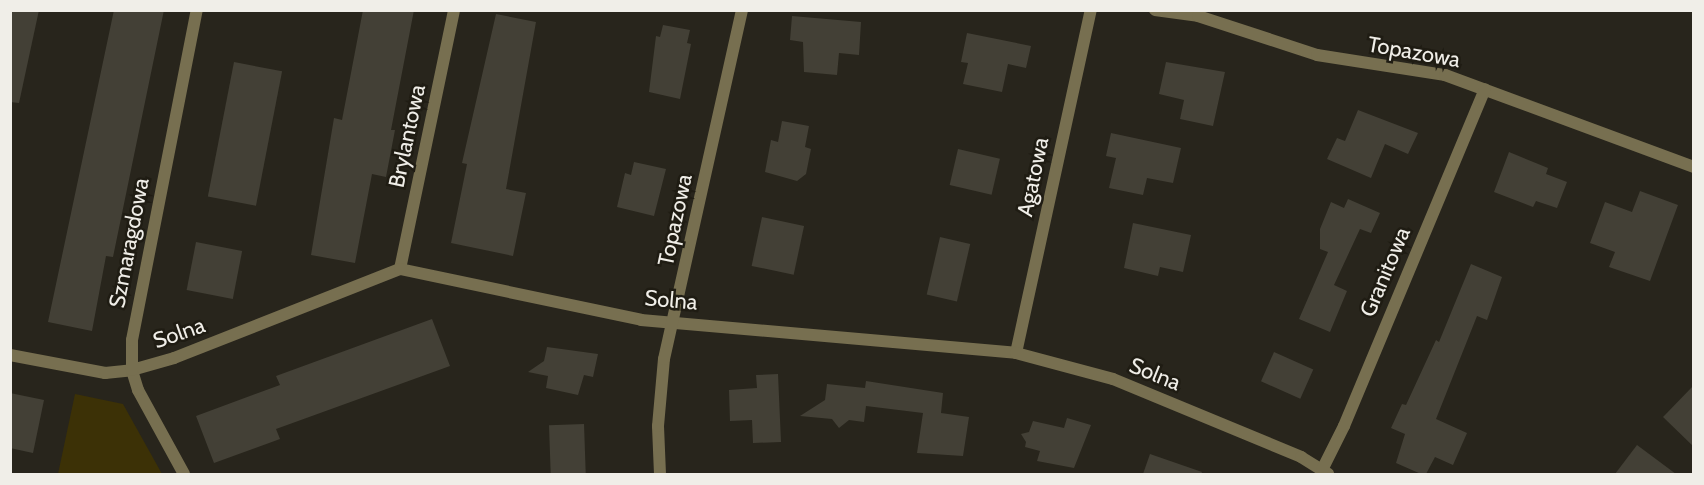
<!DOCTYPE html>
<style>
body{margin:0}
#map{position:relative;width:1704px;height:485px;overflow:hidden;background:#28251c;font-family:Cabin,sans-serif}
div>[style]{position:absolute}
.green>*{inset:0;background:#3c3106}
.building>*{inset:0;background:#434036;transform-origin:0 0}
.street>*{height:12px;margin:-6px;padding:0 6px;transform-origin:6px;border-radius:6px;background:#776f50}
span{translate:-50% -50%;white-space:nowrap;text-align:center;line-height:1.15;-webkit-text-stroke:5px #1f1c13;paint-order:stroke}
.street-label{font-size:22px;color:#f0eee8}
.frame{position:absolute;inset:0;border:12px solid #f0eee8;pointer-events:none}
</style>
<div id="map">
<div class="green">
<i style="clip-path:polygon(75px 394px,123px 404px,162px 474px,58px 474px)"></i>
</div>
<div class="building">
<i style="clip-path:polygon(10px 10px,39px 10px,19px 103px,10px 102px)"></i>
<i style="clip-path:polygon(114px 10px,164px 10px,113px 257px,106px 256px,92px 331px,48px 322px)"></i>
<i style="clip-path:polygon(363px 10px,414px 10px,391px 130px,395px 130px,386px 177px,372px 174px,355px 263px,311px 255px,334px 118px,342px 120px)"></i>
<i style="clip-path:polygon(496px 14px,536px 22px,506px 189px,526px 193px,513px 256px,451px 243px,467px 164px,462px 163px)"></i>
<i style="clip-path:polygon(792px 16px,861px 22px,859px 55px,839px 53px,837px 75px,804px 72px,803px 42px,790px 40px)"></i>
<i style="clip-path:polygon(663px 25px,690px 30px,687px 43px,691px 44px,680px 99px,649px 92px,656px 36px,660px 37px)"></i>
<i style="clip-path:polygon(967px 33px,1031px 46px,1026px 68px,1008px 64px,1002px 92px,963px 84px,968px 63px,961px 62px)"></i>
<i style="left:234px;top:62px;width:49px;height:137px;rotate:11deg"></i>
<i style="clip-path:polygon(1166px 62px,1225px 72px,1213px 126px,1180px 119px,1184px 100px,1159px 94px)"></i>
<i style="clip-path:polygon(1358px 110px,1418px 133px,1408px 154px,1385px 144px,1371px 178px,1327px 159px,1337px 138px,1345px 141px)"></i>
<i style="clip-path:polygon(782px 121px,809px 126px,805px 147px,811px 149px,806px 174px,797px 181px,765px 172px,771px 140px,778px 142px)"></i>
<i style="clip-path:polygon(1111px 133px,1181px 148px,1173px 183px,1147px 178px,1143px 195px,1109px 188px,1116px 158px,1106px 156px)"></i>
<i style="left:958px;top:149px;width:43px;height:37px;rotate:13deg"></i>
<i style="clip-path:polygon(1509px 152px,1548px 168px,1546px 174px,1567px 182px,1557px 208px,1536px 201px,1533px 207px,1494px 192px)"></i>
<i style="clip-path:polygon(634px 162px,666px 169px,654px 216px,617px 207px,625px 173px,631px 175px)"></i>
<i style="clip-path:polygon(1640px 191px,1678px 205px,1650px 281px,1609px 267px,1615px 252px,1590px 243px,1605px 202px,1632px 212px)"></i>
<i style="clip-path:polygon(1348px 199px,1380px 213px,1371px 233px,1360px 229px,1334px 285px,1347px 291px,1330px 332px,1299px 319px,1328px 252px,1320px 249px,1320px 229px,1331px 202px,1344px 208px)"></i>
<i style="left:762px;top:217px;width:43px;height:50px;rotate:12deg"></i>
<i style="clip-path:polygon(1133px 223px,1191px 235px,1183px 272px,1160px 267px,1158px 276px,1124px 268px)"></i>
<i style="left:940px;top:237px;width:31px;height:59px;rotate:13deg"></i>
<i style="left:196px;top:242px;width:47px;height:49px;rotate:11deg"></i>
<i style="clip-path:polygon(1471px 264px,1502px 277px,1487px 320px,1477px 316px,1436px 419px,1467px 433px,1453px 465px,1435px 457px,1426px 474px,1421px 474px,1396px 463px,1405px 434px,1391px 428px,1402px 404px,1406px 405px,1436px 340px,1439px 342px)"></i>
<i style="clip-path:polygon(432px 319px,450px 366px,276px 429px,280px 439px,214px 463px,196px 416px,280px 385px,276px 376px)"></i>
<i style="clip-path:polygon(547px 347px,598px 354px,593px 377px,584px 375px,578px 395px,546px 388px,548px 376px,528px 372px,544px 361px)"></i>
<i style="left:1274px;top:352px;width:43px;height:32px;rotate:24deg"></i>
<i style="clip-path:polygon(778px 374px,781px 442px,753px 443px,752px 420px,730px 421px,729px 390px,757px 388px,756px 375px)"></i>
<i style="clip-path:polygon(866px 381px,943px 393px,941px 413px,969px 417px,963px 456px,917px 453px,923px 413px,866px 406px,864px 422px,849px 420px,839px 428px,832px 419px,800px 416px,825px 400px,827px 384px,865px 388px)"></i>
<i style="clip-path:polygon(1694px 385px,1694px 447px,1663px 417px)"></i>
<i style="clip-path:polygon(10px 393px,44px 400px,33px 453px,10px 448px)"></i>
<i style="clip-path:polygon(1067px 418px,1091px 425px,1074px 468px,1037px 461px,1040px 451px,1025px 447px,1026px 442px,1021px 434px,1029px 432px,1033px 421px,1064px 428px)"></i>
<i style="left:584px;top:424px;width:50px;height:35px;rotate:88deg"></i>
<i style="clip-path:polygon(1637px 445px,1676px 474px,1615px 474px)"></i>
<i style="clip-path:polygon(1150px 454px,1202px 472px,1201px 474px,1143px 474px)"></i>
</div>
<div class="street">
<i style="left:1155px;top:10px;width:43px;rotate:7.9deg"></i>
<i style="left:1198px;top:16px;width:125px;rotate:18.1deg"></i>
<i style="left:1317px;top:55px;width:130px;rotate:8.9deg"></i>
<i style="left:1445px;top:75px;width:265px;rotate:20.3deg"></i>
<i style="left:400px;top:269px;width:265px;rotate:-78.2deg"></i>
<i style="left:1016px;top:353px;width:351px;rotate:-77.7deg"></i>
<i style="left:10px;top:355px;width:97px;rotate:10.7deg"></i>
<i style="left:105px;top:373px;width:27px;rotate:-6deg"></i>
<i style="left:132px;top:370px;width:44px;rotate:-15.9deg"></i>
<i style="left:174px;top:358px;width:243px;rotate:-21.5deg"></i>
<i style="left:400px;top:269px;width:246px;rotate:11.9deg"></i>
<i style="left:641px;top:320px;width:376px;rotate:5deg"></i>
<i style="left:1016px;top:353px;width:100px;rotate:15deg"></i>
<i style="left:1113px;top:379px;width:204px;rotate:22.5deg"></i>
<i style="left:1301px;top:457px;width:32px;rotate:32deg"></i>
<i style="left:1322px;top:470px;width:49px;rotate:-63.4deg"></i>
<i style="left:1344px;top:426px;width:365px;rotate:-67.3deg"></i>
<i style="left:184px;top:474px;width:96px;rotate:-118.7deg"></i>
<i style="left:138px;top:390px;width:21px;rotate:-107deg"></i>
<i style="left:132px;top:370px;width:30px;rotate:-90deg"></i>
<i style="left:132px;top:340px;width:336px;rotate:-78.9deg"></i>
<i style="left:660px;top:474px;width:48px;rotate:-92.4deg"></i>
<i style="left:658px;top:426px;width:67px;rotate:-84.9deg"></i>
<i style="left:664px;top:359px;width:358px;rotate:-77.4deg"></i>
</div>
<div class="street-label">
<span style="left:1414px;top:52px;rotate:10deg">Topazowa</span>
<span style="left:407px;top:136px;rotate:-78deg">Brylantowa</span>
<span style="left:1033px;top:177px;rotate:-78deg">Agatowa</span>
<span style="left:675px;top:220px;rotate:-78deg">Topazowa</span>
<span style="left:129px;top:243px;rotate:-79deg">Szmaragdowa</span>
<span style="left:1385px;top:272px;rotate:-67deg">Granitowa</span>
<span style="left:671px;top:300px;rotate:5deg">Solna</span>
<span style="left:179px;top:333px;rotate:-19deg">Solna</span>
<span style="left:1155px;top:374px;rotate:22deg">Solna</span>
</div>
<div class="frame"></div>
</div>
